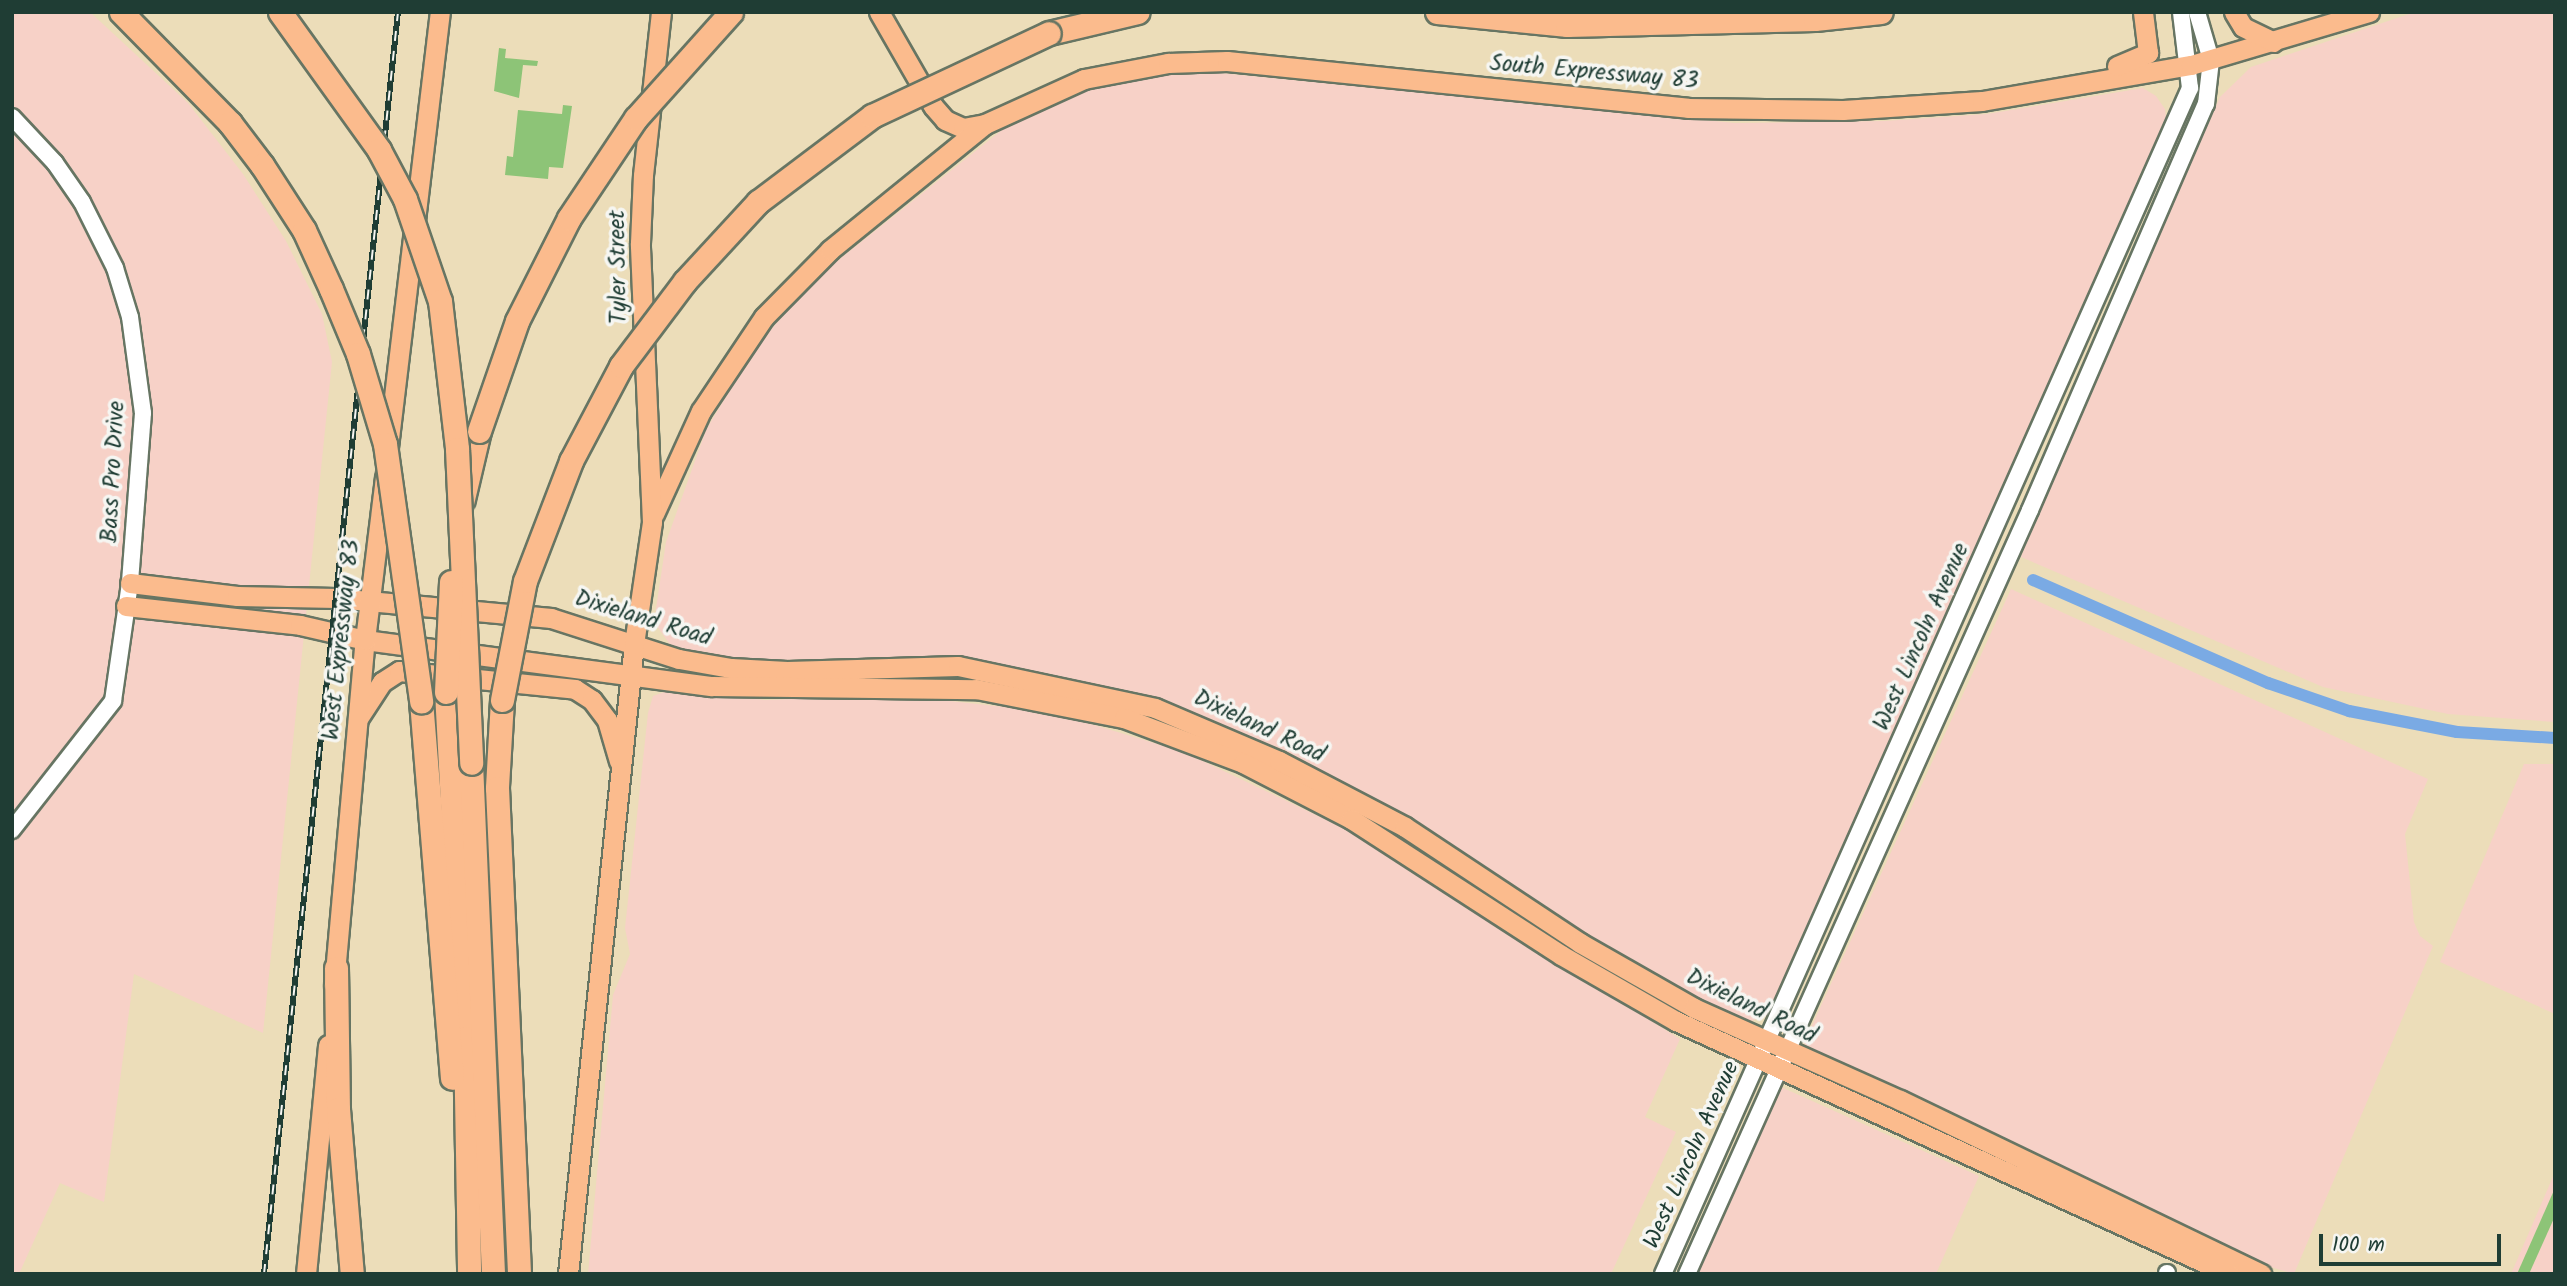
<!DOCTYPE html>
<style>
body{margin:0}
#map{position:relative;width:2567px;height:1286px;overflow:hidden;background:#ecddb9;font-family:Kalam,sans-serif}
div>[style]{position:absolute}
.built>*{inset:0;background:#f7d1c7}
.green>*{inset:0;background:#8dc477}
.canal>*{height:12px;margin:-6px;padding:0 6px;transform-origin:6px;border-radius:6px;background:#7aaae4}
.roads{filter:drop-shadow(2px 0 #677563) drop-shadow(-2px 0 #677563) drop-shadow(0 2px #677563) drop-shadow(0 -2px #677563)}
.minor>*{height:16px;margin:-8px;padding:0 8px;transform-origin:8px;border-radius:8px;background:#fff}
.major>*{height:19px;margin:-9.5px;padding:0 9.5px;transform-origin:9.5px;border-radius:9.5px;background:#fbbb8d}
.highway>*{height:23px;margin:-11.5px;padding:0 11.5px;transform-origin:11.5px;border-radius:11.5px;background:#fbbb8d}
.rail>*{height:6px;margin-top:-3px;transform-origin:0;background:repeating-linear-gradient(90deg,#f6f6f2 0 10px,#1f3d34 0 20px);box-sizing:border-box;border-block:2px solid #1f3d34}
.bridges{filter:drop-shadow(2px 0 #677563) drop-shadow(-2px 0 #677563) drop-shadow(0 2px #677563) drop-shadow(0 -2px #677563)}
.highway-bridge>*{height:23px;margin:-11.5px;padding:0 11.5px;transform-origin:11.5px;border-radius:11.5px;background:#fbbb8d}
span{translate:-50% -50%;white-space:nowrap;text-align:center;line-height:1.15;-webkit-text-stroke:7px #f6f6f2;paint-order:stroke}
.street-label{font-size:23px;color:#1f3d34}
.frame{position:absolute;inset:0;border:14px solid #1f3d34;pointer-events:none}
.scale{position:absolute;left:2319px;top:1234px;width:182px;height:32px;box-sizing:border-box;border:4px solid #1f3d34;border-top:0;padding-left:9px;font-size:21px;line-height:24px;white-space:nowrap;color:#1f3d34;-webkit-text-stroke:5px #f6f6f2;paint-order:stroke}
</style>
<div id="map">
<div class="built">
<i style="clip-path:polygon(12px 12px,90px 12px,188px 103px,243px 174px,286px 241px,322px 314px,332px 362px,263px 1033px,134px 974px,104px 1202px,60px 1183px,19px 1274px,12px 1274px)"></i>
<i style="clip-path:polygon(2415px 12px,2555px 12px,2555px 722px,2448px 714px,2323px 687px,2021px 557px,2052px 474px,2220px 97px,2251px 67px)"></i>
<i style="clip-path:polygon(1210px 72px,1735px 123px,1884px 121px,1987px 114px,2143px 88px,2156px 96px,2165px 109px,2166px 118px,1768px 1015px,1746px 1023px,1729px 1015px,1603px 947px,1441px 840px,1200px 716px,1120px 689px,995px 663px,911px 657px,746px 661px,694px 655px,671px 646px,654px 622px,666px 542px,706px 430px,756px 346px,822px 273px,1007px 126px,1086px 91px,1171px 74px)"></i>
<i style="clip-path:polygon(2011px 589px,2428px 779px,2405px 834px,2414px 922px,2420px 936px,2433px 946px,2294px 1274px,2261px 1264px,1808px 1049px,1804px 1043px)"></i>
<i style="clip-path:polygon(667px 691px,766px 700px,896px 695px,1051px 712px,1184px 752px,1341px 827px,1412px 871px,1680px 1039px,1645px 1117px,1676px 1132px,1611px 1274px,588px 1274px,613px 995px,630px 954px,625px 928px,648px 713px,653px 696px)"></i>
<i style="clip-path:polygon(2524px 764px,2555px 764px,2555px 1014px,2440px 962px)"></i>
<i style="clip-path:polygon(1781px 1087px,1979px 1176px,1936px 1274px,1694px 1274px)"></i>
<i style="clip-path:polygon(2555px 1172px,2555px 1274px,2511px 1274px)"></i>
</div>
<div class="green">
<i style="clip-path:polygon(499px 48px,506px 49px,505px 58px,538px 61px,537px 66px,523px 65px,519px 98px,494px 91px)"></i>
<i style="clip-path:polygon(563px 105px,572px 106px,563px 168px,549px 167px,548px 179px,505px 175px,507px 156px,513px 157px,518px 110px,562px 114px)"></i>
<i style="clip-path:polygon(2555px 1188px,2555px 1216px,2529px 1274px,2517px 1274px)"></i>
</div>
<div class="canal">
<i style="left:2033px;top:580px;width:257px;rotate:23.7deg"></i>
<i style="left:2268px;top:683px;width:86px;rotate:19.1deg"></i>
<i style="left:2349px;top:711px;width:110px;rotate:11deg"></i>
<i style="left:2457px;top:732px;width:98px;rotate:3.5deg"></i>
</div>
<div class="roads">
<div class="minor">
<i style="left:12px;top:117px;width:63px;rotate:46.9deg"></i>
<i style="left:55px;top:163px;width:47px;rotate:55.3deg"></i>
<i style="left:82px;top:202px;width:74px;rotate:63.4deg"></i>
<i style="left:115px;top:268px;width:51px;rotate:73deg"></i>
<i style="left:130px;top:317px;width:97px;rotate:82.3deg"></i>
<i style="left:143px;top:413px;width:170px;rotate:94.4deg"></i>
<i style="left:130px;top:583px;width:119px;rotate:98.2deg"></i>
<i style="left:113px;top:701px;width:164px;rotate:128.1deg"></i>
<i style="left:1663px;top:1274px;width:1298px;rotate:-66.04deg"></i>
<i style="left:2190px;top:88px;width:77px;rotate:-96.8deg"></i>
<i style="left:1687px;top:1274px;width:837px;rotate:-65.82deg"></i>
<i style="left:2030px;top:510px;width:443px;rotate:-66.6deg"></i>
<i style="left:2206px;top:104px;width:44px;rotate:-83.5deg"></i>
<i style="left:2211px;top:60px;width:50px;rotate:-106.3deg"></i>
<i style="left:2167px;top:1274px;width:1px;rotate:-90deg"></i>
</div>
<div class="major">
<i style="left:879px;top:12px;width:108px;rotate:60.1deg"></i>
<i style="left:933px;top:106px;width:18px;rotate:49deg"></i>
<i style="left:945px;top:120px;width:20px;rotate:24deg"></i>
<i style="left:963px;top:128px;width:22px;rotate:-10deg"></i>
<i style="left:985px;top:124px;width:109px;rotate:-24.4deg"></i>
<i style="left:1084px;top:79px;width:86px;rotate:-10.8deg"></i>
<i style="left:1168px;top:63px;width:59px;rotate:-1.9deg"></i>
<i style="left:1227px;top:61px;width:463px;rotate:5.8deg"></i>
<i style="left:1688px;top:108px;width:155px;rotate:0.7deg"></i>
<i style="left:1843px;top:110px;width:139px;rotate:-3.7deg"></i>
<i style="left:1982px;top:101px;width:212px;rotate:-9.8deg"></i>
<i style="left:2191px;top:65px;width:186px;rotate:-16.6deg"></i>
<i style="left:2234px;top:12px;width:17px;rotate:59deg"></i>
<i style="left:2243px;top:27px;width:34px;rotate:26deg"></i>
<i style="left:2117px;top:66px;width:34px;rotate:-23deg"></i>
<i style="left:2148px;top:53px;width:41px;rotate:-97deg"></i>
<i style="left:388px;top:447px;width:438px;rotate:-83.2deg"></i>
<i style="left:654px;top:514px;width:113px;rotate:-65.5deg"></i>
<i style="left:701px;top:411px;width:113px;rotate:-56.2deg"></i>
<i style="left:764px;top:317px;width:94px;rotate:-45.4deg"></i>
<i style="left:830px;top:250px;width:198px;rotate:-39.1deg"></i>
<i style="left:130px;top:583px;width:108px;rotate:6.9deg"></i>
<i style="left:237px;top:596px;width:99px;rotate:1.2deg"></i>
<i style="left:336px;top:598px;width:216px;rotate:5.3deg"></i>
<i style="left:551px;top:618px;width:134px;rotate:17.8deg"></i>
<i style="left:679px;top:659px;width:53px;rotate:9.8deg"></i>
<i style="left:731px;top:668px;width:56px;rotate:3.1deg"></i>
<i style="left:787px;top:671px;width:171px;rotate:-1.7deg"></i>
<i style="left:958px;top:666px;width:201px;rotate:12deg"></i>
<i style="left:1155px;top:708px;width:135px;rotate:23.1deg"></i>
<i style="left:1279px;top:761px;width:142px;rotate:27.6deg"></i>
<i style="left:1405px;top:827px;width:210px;rotate:33.5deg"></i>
<i style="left:1580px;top:943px;width:131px;rotate:29.7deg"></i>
<i style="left:1694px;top:1008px;width:226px;rotate:24.1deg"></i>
<i style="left:1900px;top:1100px;width:401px;rotate:25.7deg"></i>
<i style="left:126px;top:606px;width:175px;rotate:6.2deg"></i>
<i style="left:300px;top:625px;width:67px;rotate:13deg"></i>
<i style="left:365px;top:640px;width:350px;rotate:7.6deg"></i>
<i style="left:712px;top:686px;width:264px;rotate:0.7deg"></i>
<i style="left:976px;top:689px;width:151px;rotate:11.1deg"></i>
<i style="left:1124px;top:718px;width:127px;rotate:20.7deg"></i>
<i style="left:1243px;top:763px;width:122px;rotate:27.4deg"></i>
<i style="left:1351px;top:819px;width:250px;rotate:32.9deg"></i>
<i style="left:1561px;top:955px;width:133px;rotate:29.9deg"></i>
<i style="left:1676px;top:1021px;width:608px;rotate:24.58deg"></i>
<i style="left:359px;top:717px;width:42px;rotate:-56.7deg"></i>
<i style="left:382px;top:682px;width:20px;rotate:-33deg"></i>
<i style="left:399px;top:671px;width:177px;rotate:5.8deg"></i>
<i style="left:575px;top:689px;width:20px;rotate:33deg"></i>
<i style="left:592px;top:700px;width:25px;rotate:53deg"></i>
<i style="left:607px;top:720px;width:43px;rotate:73.7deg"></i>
<i style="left:334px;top:984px;width:345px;rotate:-84.9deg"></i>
<i style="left:365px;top:640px;width:164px;rotate:-83deg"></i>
<i style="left:306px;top:1274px;width:230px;rotate:-84.5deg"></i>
<i style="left:568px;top:1274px;width:633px;rotate:-84.02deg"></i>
<i style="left:634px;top:644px;width:123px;rotate:-81.6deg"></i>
<i style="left:652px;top:522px;width:279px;rotate:-92.5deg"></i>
<i style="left:640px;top:243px;width:68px;rotate:-87.5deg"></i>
<i style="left:643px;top:175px;width:164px;rotate:-83.7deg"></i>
</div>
<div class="highway">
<i style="left:1437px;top:12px;width:131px;rotate:5.7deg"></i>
<i style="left:1567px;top:25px;width:248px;rotate:-1.4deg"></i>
<i style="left:1815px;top:19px;width:66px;rotate:-6.1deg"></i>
<i style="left:1049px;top:33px;width:91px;rotate:-13.3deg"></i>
<i style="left:463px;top:499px;width:70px;rotate:-76.8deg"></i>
<i style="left:446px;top:692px;width:347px;rotate:86.9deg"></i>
<i style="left:465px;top:1038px;width:236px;rotate:89deg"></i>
<i style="left:502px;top:700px;width:88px;rotate:93.3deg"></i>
<i style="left:497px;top:788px;width:486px;rotate:87.4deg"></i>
<i style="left:421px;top:701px;width:378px;rotate:85.3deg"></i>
<i style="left:471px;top:763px;width:511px;rotate:87.53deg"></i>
<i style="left:336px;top:968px;width:141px;rotate:89.2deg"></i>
<i style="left:338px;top:1109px;width:166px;rotate:85.2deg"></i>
</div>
</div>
<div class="rail">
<i style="left:264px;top:1274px;width:1269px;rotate:-83.94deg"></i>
</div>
<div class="bridges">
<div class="highway-bridge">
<i style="left:121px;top:12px;width:156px;rotate:45.5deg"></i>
<i style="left:230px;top:123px;width:53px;rotate:52.7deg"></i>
<i style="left:262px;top:165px;width:77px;rotate:57.1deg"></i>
<i style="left:304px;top:230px;width:65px;rotate:65.4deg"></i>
<i style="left:331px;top:289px;width:70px;rotate:67.4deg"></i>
<i style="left:358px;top:354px;width:94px;rotate:73.3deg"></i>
<i style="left:385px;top:444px;width:260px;rotate:82deg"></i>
<i style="left:280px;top:12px;width:170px;rotate:54.3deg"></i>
<i style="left:379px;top:150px;width:55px;rotate:62deg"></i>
<i style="left:405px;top:199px;width:108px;rotate:71.1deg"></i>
<i style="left:440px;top:301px;width:149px;rotate:83.4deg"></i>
<i style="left:457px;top:449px;width:314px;rotate:87.4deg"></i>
<i style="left:479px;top:431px;width:116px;rotate:-70.9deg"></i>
<i style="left:517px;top:321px;width:115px;rotate:-63.2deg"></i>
<i style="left:569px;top:218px;width:120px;rotate:-56.2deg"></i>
<i style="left:636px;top:118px;width:142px;rotate:-48.1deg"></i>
<i style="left:446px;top:692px;width:110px;rotate:-87.4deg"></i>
<i style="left:502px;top:700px;width:121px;rotate:-79.1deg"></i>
<i style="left:525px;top:581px;width:129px;rotate:-69deg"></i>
<i style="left:571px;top:461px;width:107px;rotate:-62.2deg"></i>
<i style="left:621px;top:366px;width:106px;rotate:-53deg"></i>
<i style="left:685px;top:281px;width:108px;rotate:-47.3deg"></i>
<i style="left:758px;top:202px;width:143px;rotate:-37deg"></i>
<i style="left:872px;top:116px;width:195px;rotate:-25.1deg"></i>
</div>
</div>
<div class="street-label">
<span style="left:1594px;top:73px;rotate:5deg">South Expressway 83</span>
<span style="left:619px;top:267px;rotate:-91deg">Tyler Street</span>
<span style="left:114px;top:472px;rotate:-87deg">Bass Pro Drive</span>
<span style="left:643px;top:619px;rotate:17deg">Dixieland Road</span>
<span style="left:1922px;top:637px;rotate:-66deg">West Lincoln Avenue</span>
<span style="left:342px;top:640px;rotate:-84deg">West Expressway 83</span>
<span style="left:1259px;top:727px;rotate:25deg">Dixieland Road</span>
<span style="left:1751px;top:1007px;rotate:26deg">Dixieland Road</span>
<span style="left:1692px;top:1155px;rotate:-66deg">West Lincoln Avenue</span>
</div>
<div class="frame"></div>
<div class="scale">100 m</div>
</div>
